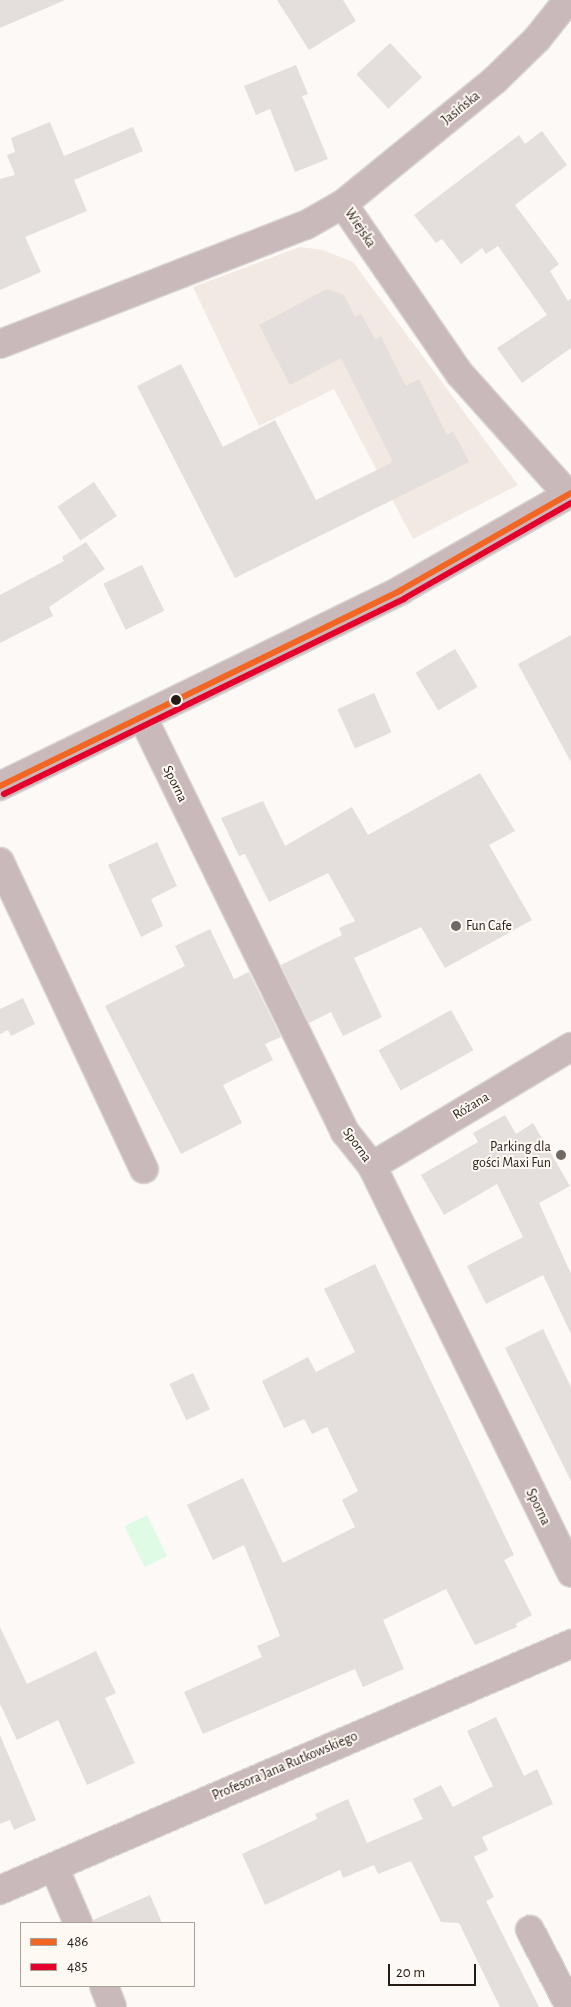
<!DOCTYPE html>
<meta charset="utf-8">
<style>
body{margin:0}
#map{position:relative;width:571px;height:2007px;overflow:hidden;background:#fcf9f7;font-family:"Alegreya Sans",sans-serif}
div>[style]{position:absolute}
.built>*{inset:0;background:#f2e9e2}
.green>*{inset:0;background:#dffbe5;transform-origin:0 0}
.building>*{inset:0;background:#e4dedc;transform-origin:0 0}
.roads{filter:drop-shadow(1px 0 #d9d6d4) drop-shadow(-1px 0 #d9d6d4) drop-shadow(0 1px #d9d6d4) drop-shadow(0 -1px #d9d6d4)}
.minor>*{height:28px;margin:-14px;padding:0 14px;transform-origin:14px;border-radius:14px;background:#cab9bb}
.bus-1>*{height:6px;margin:-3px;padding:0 3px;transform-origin:3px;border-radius:3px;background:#f26522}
.bus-2>*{height:6px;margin:-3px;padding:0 3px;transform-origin:3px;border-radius:3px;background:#e4002b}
.dots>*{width:14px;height:14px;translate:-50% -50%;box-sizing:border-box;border:2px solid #fff9f4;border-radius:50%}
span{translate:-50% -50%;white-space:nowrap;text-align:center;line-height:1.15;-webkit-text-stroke:4px #fff9f4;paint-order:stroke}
.street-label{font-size:14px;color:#261c14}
.poi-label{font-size:14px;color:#261c14}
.left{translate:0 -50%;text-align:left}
.right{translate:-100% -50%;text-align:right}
.legend{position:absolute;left:20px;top:1922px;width:175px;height:65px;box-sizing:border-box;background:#fff9f4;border:1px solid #a8a19a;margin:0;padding:6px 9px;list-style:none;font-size:15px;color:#261c14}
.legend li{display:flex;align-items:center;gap:10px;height:25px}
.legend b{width:25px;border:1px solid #a8a19a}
.scale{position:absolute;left:388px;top:1964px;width:88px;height:22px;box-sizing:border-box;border:2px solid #261c14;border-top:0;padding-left:6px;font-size:15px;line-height:18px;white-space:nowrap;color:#261c14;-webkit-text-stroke:4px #fff9f4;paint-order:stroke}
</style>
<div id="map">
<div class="built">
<i style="clip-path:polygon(300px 247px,323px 250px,353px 262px,518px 485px,413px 539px,334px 389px,259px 426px,193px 287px)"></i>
</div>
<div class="green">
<i style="left:147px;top:1515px;width:46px;height:25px;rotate:64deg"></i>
</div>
<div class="building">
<i style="clip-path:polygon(0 0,65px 0,0 28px)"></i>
<i style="clip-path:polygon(277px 0,343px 0,356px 21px,309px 50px)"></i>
<i style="left:390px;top:43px;width:47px;height:46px;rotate:47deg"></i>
<i style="clip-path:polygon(296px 65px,308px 94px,302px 96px,328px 159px,295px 172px,270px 109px,256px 115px,244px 86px)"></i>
<i style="clip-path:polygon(50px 122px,64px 156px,133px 127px,143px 151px,74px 180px,87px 211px,25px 237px,41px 272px,0 290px,0 179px,15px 175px,7px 155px,15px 152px,11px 138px)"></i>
<i style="clip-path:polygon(542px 131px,567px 165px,515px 205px,559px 264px,550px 271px,568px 301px,571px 298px,571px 348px,522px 383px,497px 348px,547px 315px,498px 246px,486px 254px,482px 248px,461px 264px,442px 239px,436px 243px,414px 215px,519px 135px,525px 144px)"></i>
<i style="clip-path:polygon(327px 289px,344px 295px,355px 317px,361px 314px,375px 339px,381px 336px,406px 386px,419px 379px,447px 435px,453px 431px,469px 462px,235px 578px,137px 386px,181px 364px,223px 447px,275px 420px,316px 500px,393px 462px,341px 358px,290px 385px,259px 325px)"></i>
<i style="left:94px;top:482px;width:41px;height:44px;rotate:56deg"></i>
<i style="clip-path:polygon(86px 542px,105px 569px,49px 607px,53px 616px,0 643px,0 595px,64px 561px,62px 557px)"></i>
<i style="left:142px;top:565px;width:51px;height:43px;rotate:64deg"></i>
<i style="clip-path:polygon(571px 635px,571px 762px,518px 664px)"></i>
<i style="left:455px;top:649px;width:44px;height:46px;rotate:59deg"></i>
<i style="left:374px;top:693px;width:43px;height:40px;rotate:66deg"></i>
<i style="clip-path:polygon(480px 773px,515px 831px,489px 845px,532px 920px,445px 968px,421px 927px,354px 958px,382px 1017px,343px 1036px,331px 1012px,309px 1023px,281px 965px,342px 935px,339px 928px,355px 921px,328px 873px,269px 902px,245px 854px,239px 856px,221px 818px,263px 801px,285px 846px,352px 807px,368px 835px)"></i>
<i style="clip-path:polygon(157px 842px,177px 886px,151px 899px,163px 926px,141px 937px,108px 865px)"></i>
<i style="clip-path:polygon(210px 929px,234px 979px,249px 972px,281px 1037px,265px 1044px,273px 1060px,223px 1085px,242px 1123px,181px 1154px,105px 1006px,185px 966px,175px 946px)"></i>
<i style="clip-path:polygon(23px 998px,35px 1024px,11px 1036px,8px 1030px,0 1034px,0 1009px)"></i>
<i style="left:451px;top:1010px;width:46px;height:83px;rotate:61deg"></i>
<i style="clip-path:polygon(505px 1115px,516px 1134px,533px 1123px,570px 1186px,539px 1203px,571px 1274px,571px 1334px,543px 1275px,486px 1304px,467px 1266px,523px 1237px,497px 1184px,444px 1215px,421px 1175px,478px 1142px,473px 1133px)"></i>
<i style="clip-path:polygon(375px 1264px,514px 1555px,504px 1560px,532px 1615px,516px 1624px,517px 1627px,475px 1645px,446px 1589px,383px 1620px,404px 1669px,363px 1687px,355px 1669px,203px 1734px,184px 1692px,262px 1657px,257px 1646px,280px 1636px,244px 1545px,213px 1560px,187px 1505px,243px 1478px,283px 1563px,355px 1527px,342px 1500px,358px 1491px,327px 1427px,312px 1434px,304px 1419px,284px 1428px,262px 1381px,308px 1357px,316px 1372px,355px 1352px,324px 1289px)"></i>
<i style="clip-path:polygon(543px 1329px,571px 1387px,571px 1481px,505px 1348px)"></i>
<i style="left:193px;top:1373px;width:40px;height:26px;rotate:65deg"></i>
<i style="clip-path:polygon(0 1627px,27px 1684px,96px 1651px,116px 1693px,105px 1698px,135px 1763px,87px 1785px,58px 1720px,17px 1740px,0 1704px)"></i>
<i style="clip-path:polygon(496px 1717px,524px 1776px,537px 1769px,553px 1804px,482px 1837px,488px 1850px,474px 1857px,494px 1897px,486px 1901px,539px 2007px,500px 2007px,459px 1923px,441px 1922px,411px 1861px,378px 1874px,374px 1865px,343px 1878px,340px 1870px,265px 1905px,242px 1854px,317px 1819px,315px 1814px,348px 1799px,367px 1843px,423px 1819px,413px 1799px,441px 1785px,453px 1807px,493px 1786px,467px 1731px)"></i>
<i style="clip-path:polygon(0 1735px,36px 1820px,14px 1830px,10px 1820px,0 1824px)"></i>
<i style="clip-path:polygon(150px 1895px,162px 1923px,93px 1923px,93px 1920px)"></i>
</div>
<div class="roads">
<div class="minor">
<i style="left:343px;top:204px;width:206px;rotate:55.5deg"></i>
<i style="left:460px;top:374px;width:162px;rotate:48.2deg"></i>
<i style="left:0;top:344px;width:328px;rotate:-21.3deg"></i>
<i style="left:306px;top:225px;width:43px;rotate:-29.6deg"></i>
<i style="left:343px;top:204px;width:196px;rotate:-39.2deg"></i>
<i style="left:495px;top:80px;width:59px;rotate:-44.3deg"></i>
<i style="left:537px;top:39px;width:50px;rotate:-51.5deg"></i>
<i style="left:143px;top:718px;width:461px;rotate:64deg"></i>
<i style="left:345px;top:1132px;width:43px;rotate:51.5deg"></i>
<i style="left:372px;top:1166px;width:453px;rotate:63.9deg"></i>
<i style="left:0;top:786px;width:446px;rotate:-26deg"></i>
<i style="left:401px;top:590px;width:196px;rotate:-29.7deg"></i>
<i style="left:0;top:862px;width:339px;rotate:64.9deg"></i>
<i style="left:372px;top:1166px;width:232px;rotate:-30.9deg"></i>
<i style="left:54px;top:1867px;width:61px;rotate:66.8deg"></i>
<i style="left:0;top:1890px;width:622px;rotate:-23.31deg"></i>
<i style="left:530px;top:1930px;width:87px;rotate:62.5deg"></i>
<i style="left:104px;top:1986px;width:22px;rotate:69deg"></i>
</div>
</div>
<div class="bus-1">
<i style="left:0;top:786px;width:446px;rotate:-26deg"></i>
<i style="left:401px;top:590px;width:196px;rotate:-29.7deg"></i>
</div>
<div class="bus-2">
<i style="left:4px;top:794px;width:446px;rotate:-26deg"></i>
<i style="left:405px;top:598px;width:191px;rotate:-29.8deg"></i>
</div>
<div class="dots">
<i style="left:176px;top:700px;background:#261c14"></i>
<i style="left:456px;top:926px;background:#716963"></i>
<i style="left:561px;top:1155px;background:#716963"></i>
</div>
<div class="street-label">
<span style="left:461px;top:108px;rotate:-39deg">Jasińska</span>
<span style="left:360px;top:228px;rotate:56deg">Wiejska</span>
<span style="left:175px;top:784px;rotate:64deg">Sporna</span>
<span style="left:471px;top:1106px;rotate:-31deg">Różana</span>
<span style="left:357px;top:1145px;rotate:54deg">Sporna</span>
<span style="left:538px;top:1507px;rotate:64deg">Sporna</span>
<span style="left:285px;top:1766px;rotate:-23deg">Profesora Jana Rutkowskiego</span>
</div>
<div class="poi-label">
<span class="left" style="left:466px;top:926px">Fun Cafe</span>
<span class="right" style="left:551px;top:1155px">Parking dla<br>gości Maxi Fun</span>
</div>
<ul class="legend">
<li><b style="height:6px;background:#f26522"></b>486</li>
<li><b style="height:6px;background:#e4002b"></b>485</li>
</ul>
<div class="scale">20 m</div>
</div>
